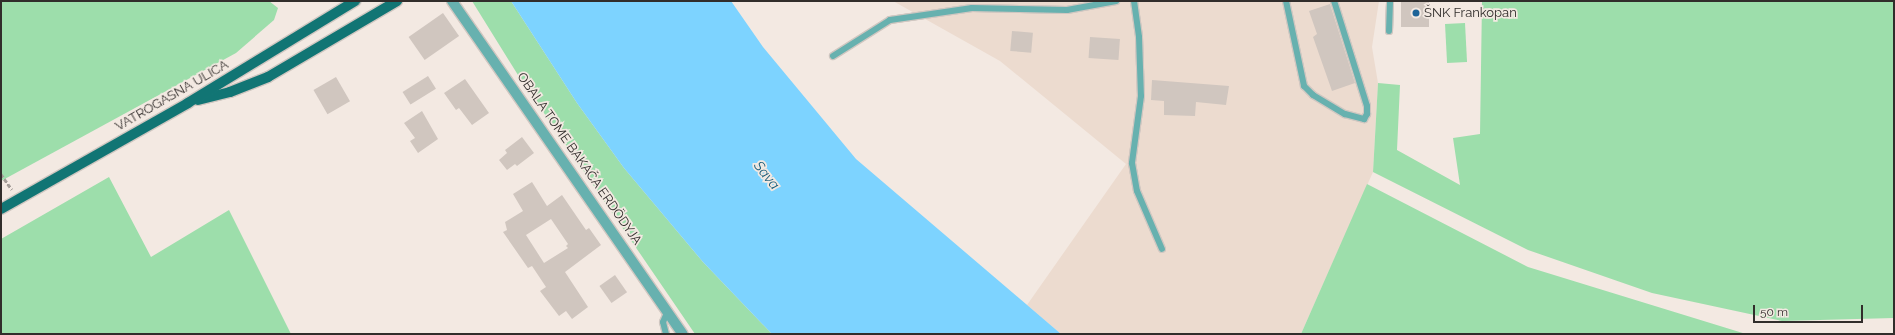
<!DOCTYPE html>
<meta charset="utf-8">
<style>
body{margin:0}
#map{position:relative;width:1895px;height:335px;overflow:hidden;background:#f3e9e2;font-family:Raleway,sans-serif}
div>[style]{position:absolute}
.built>*{inset:0;background:#ecdbcf}
.green>*{inset:0;background:#9ddeab;transform-origin:0 0}
.water>*{inset:0;background:#7dd3ff}
.building>*{inset:0;background:#d0c6bf;transform-origin:0 0}
.path>*{height:2.5px;margin-top:-1.25px;transform-origin:0;background:repeating-linear-gradient(90deg,#a39c97 0 4px,transparent 0 6px)}
.roads{filter:drop-shadow(1px 0 #d0c7c1) drop-shadow(-1px 0 #d0c7c1) drop-shadow(0 1px #d0c7c1) drop-shadow(0 -1px #d0c7c1)}
.lane>*{height:6px;margin:-3px;padding:0 3px;transform-origin:3px;border-radius:3px;background:#67b1af}
.street>*{height:10px;margin:-5px;padding:0 5px;transform-origin:5px;border-radius:5px;background:#67b1af}
.primary>*{height:10px;margin:-5px;padding:0 5px;transform-origin:5px;border-radius:5px;background:#117574}
.dots>*{width:11px;height:11px;translate:-50% -50%;box-sizing:border-box;border:2px solid #f3e9e2;border-radius:50%}
span{translate:-50% -50%;white-space:nowrap;text-align:center;line-height:1.15;-webkit-text-stroke:3.5px #f3e9e2;paint-order:stroke}
.poi-label{font-size:13px;color:#312d2b}
.left{translate:0 -50%;text-align:left}
.street-label{font-size:13px;color:#312d2b}
.water-label{font-size:14px;color:#1b5d7a;font-style:italic}
.frame{position:absolute;inset:0;border:2px solid #312d2b;pointer-events:none}
.scale{position:absolute;left:1753px;top:305px;width:110px;height:18px;box-sizing:border-box;border:2px solid #312d2b;border-top:0;padding-left:5px;font-size:12px;line-height:14px;white-space:nowrap;color:#312d2b;-webkit-text-stroke:3px #f3e9e2;paint-order:stroke}
</style>
<div id="map">
<div class="built">
<i style="clip-path:polygon(893px 1px,1379px 1px,1372px 47px,1378px 83px,1373px 172px,1301px 334px,1061px 334px,1027px 305px,1126px 164px,1000px 61px)"></i>
</div>
<div class="green">
<i style="clip-path:polygon(1px 1px,269px 1px,278px 8px,274px 20px,236px 53px,1px 181px)"></i>
<i style="clip-path:polygon(472px 1px,511px 1px,577px 103px,624px 168px,703px 262px,772px 334px,695px 334px,518px 75px)"></i>
<i style="clip-path:polygon(1482px 1px,1894px 1px,1894px 318px,1782px 321px,1652px 293px,1528px 250px,1373px 172px,1378px 83px,1400px 85px,1397px 150px,1460px 185px,1453px 138px,1480px 134px)"></i>
<i style="left:1465px;top:23px;width:39px;height:20px;rotate:87deg"></i>
<i style="clip-path:polygon(109px 177px,151px 257px,229px 210px,291px 334px,1px 334px,1px 239px)"></i>
<i style="clip-path:polygon(1367px 184px,1528px 267px,1746px 334px,1301px 334px)"></i>
</div>
<div class="water">
<i style="clip-path:polygon(511px 1px,731px 1px,763px 47px,856px 159px,1061px 334px,772px 334px,703px 262px,624px 168px,577px 103px)"></i>
</div>
<div class="building">
<i style="left:1401px;top:1px;width:28px;height:26px"></i>
<i style="clip-path:polygon(1330px 4px,1355px 83px,1332px 91px,1313px 37px,1317px 34px,1309px 11px)"></i>
<i style="left:443px;top:13px;width:28px;height:42px;rotate:55deg"></i>
<i style="left:1012px;top:31px;width:21px;height:20px;rotate:5deg"></i>
<i style="left:1090px;top:37px;width:30px;height:21px;rotate:4deg"></i>
<i style="left:428px;top:76px;width:15px;height:30px;rotate:58deg"></i>
<i style="left:336px;top:77px;width:28px;height:26px;rotate:60deg"></i>
<i style="clip-path:polygon(465px 79px,489px 113px,472px 125px,459px 108px,456px 110px,444px 93px)"></i>
<i style="clip-path:polygon(1152px 80px,1229px 86px,1226px 105px,1196px 102px,1195px 116px,1164px 115px,1164px 101px,1151px 100px)"></i>
<i style="clip-path:polygon(422px 111px,438px 139px,418px 153px,410px 141px,415px 138px,404px 123px)"></i>
<i style="clip-path:polygon(522px 137px,534px 153px,517px 166px,515px 164px,507px 170px,499px 160px,507px 153px,505px 150px)"></i>
<i style="clip-path:polygon(evenodd,532px 182px,547px 206px,562px 195px,586px 230px,589px 228px,601px 245px,565px 272px,588px 307px,572px 319px,566px 311px,559px 316px,540px 291px,546px 287px,532px 266px,528px 268px,503px 232px,507px 230px,505px 222px,523px 211px,513px 194px,532px 182px,551px 219px,568px 244px,566px 246px,568px 248px,544px 263px,526px 235px,551px 219px)"></i>
<i style="left:615px;top:275px;width:21px;height:19px;rotate:55deg"></i>
</div>
<div class="path">
<i style="left:1px;top:174px;width:19px;rotate:55deg"></i>
</div>
<div class="roads">
<div class="lane">
<i style="left:1134px;top:1px;width:36px;rotate:82deg"></i>
<i style="left:1139px;top:37px;width:59px;rotate:88.1deg"></i>
<i style="left:1141px;top:96px;width:68px;rotate:97.7deg"></i>
<i style="left:1132px;top:163px;width:28px;rotate:80deg"></i>
<i style="left:1137px;top:191px;width:63px;rotate:66.7deg"></i>
<i style="left:1286px;top:1px;width:87px;rotate:78deg"></i>
<i style="left:1304px;top:86px;width:13px;rotate:45deg"></i>
<i style="left:1313px;top:95px;width:37px;rotate:31deg"></i>
<i style="left:1345px;top:114px;width:20px;rotate:15deg"></i>
<i style="left:1364px;top:119px;width:6px;rotate:-59deg"></i>
<i style="left:1367px;top:114px;width:8px;rotate:-90deg"></i>
<i style="left:1367px;top:106px;width:110px;rotate:-107.4deg"></i>
<i style="left:1389px;top:31px;width:30px;rotate:-88deg"></i>
<i style="left:833px;top:56px;width:67px;rotate:-32.3deg"></i>
<i style="left:890px;top:20px;width:83px;rotate:-8.3deg"></i>
<i style="left:972px;top:8px;width:95px;rotate:1.2deg"></i>
<i style="left:1067px;top:10px;width:50px;rotate:-10.4deg"></i>
<i style="left:666px;top:334px;width:12px;rotate:-104deg"></i>
<i style="left:663px;top:322px;width:12px;rotate:-66deg"></i>
</div>
<div class="street">
<i style="left:452px;top:1px;width:405px;rotate:55.3deg"></i>
</div>
<div class="primary">
<i style="left:198px;top:100px;width:33px;rotate:-14deg"></i>
<i style="left:230px;top:92px;width:41px;rotate:-21.5deg"></i>
<i style="left:268px;top:77px;width:150px;rotate:-30.5deg"></i>
<i style="left:1px;top:209px;width:215px;rotate:-29.5deg"></i>
<i style="left:188px;top:103px;width:196px;rotate:-31.4deg"></i>
</div>
</div>
<div class="dots">
<i style="left:1416px;top:13px;background:#1e6498"></i>
</div>
<div class="poi-label">
<span class="left" style="left:1424px;top:13px">ŠNK Frankopan</span>
</div>
<div class="street-label">
<span style="left:172px;top:96px;rotate:-30deg">VATROGASNA ULICA</span>
<span style="left:579px;top:159px;rotate:55deg">OBALA TOME BAKAČA ERDÖDYJA</span>
</div>
<div class="water-label">
<span style="left:767px;top:175px;rotate:51deg">Sava</span>
</div>
<div class="frame"></div>
<div class="scale">50 m</div>
</div>
